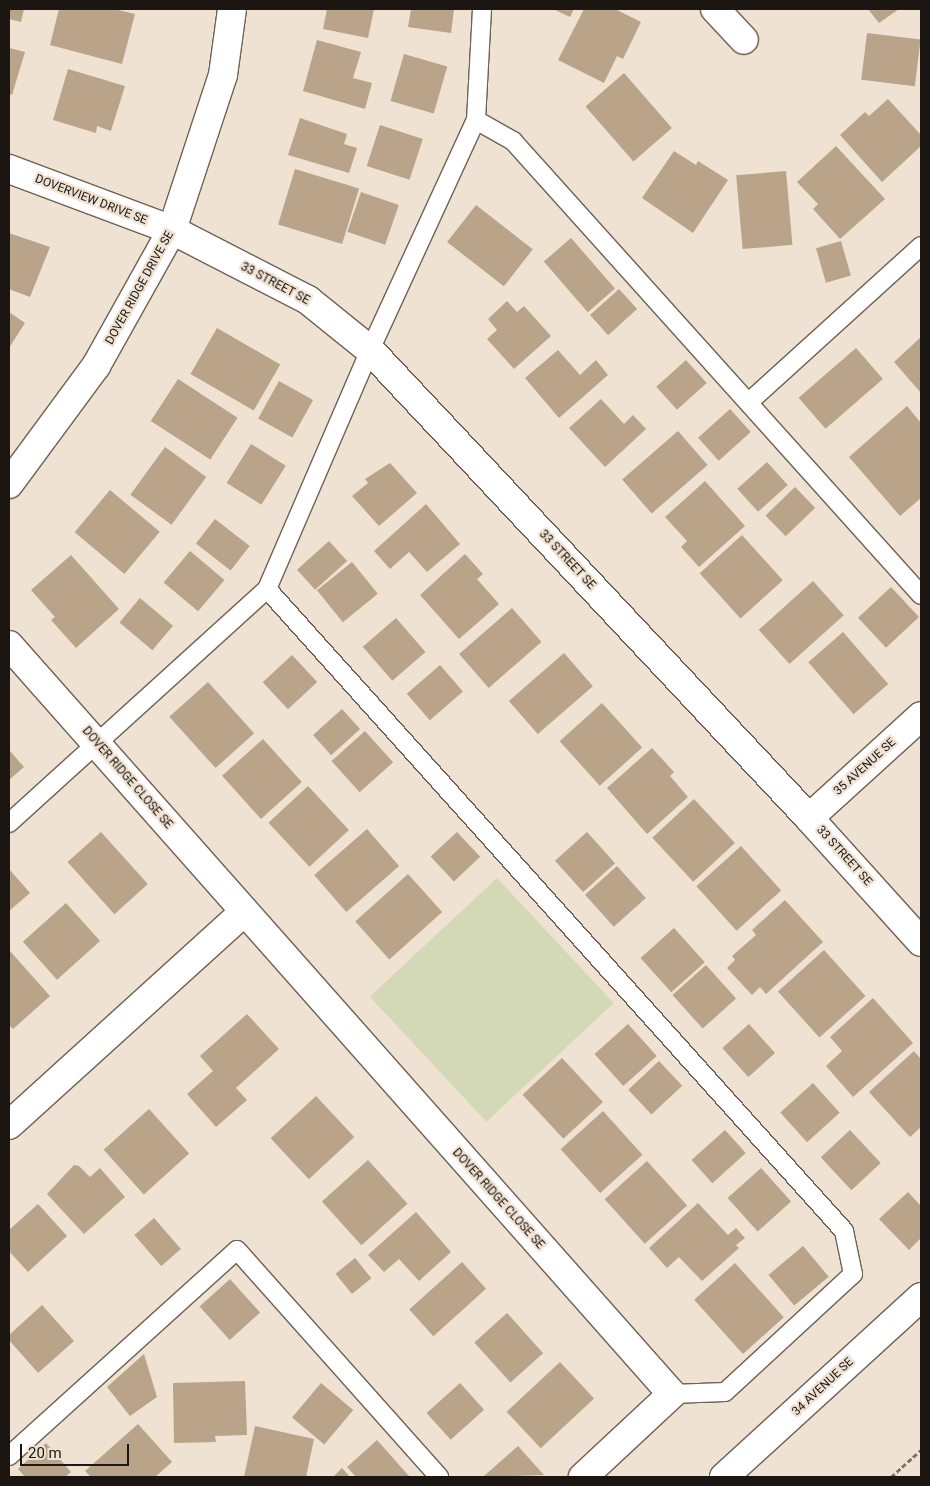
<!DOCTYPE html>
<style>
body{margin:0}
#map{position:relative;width:930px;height:1486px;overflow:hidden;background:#efe2d3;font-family:Roboto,sans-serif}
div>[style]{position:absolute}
.green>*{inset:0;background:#d3d8b6;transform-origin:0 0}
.building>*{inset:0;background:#b9a389;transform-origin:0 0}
.path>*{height:3px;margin-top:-1.5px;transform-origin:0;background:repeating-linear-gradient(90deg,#7c736a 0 5px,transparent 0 7.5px)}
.roads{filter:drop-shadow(1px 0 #6d6255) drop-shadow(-1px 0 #6d6255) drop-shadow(0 1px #6d6255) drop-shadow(0 -1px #6d6255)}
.lane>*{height:18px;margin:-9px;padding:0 9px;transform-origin:9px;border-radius:9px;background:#fff}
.street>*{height:28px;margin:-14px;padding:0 14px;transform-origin:14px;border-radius:14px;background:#fff}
.secondary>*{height:28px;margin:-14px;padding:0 14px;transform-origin:14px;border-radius:14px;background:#fff}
span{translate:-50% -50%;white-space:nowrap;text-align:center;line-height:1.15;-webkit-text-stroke:4.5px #efe2d3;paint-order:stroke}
.street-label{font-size:12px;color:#1b1611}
.frame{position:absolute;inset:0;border:10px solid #1b1611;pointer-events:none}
.scale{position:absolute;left:20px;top:1444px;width:109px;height:22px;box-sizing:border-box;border:2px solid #1b1611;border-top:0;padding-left:6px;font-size:15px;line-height:18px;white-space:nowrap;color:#1b1611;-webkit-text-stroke:4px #efe2d3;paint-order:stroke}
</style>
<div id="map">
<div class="green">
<i style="left:497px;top:878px;width:171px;height:174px;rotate:47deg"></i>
</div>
<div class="building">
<i style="clip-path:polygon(9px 9px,24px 9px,21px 22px,9px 19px)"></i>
<i style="clip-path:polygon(59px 9px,114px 9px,135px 14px,122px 64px,50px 45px)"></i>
<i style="clip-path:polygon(327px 9px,374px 9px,368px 38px,323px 29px)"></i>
<i style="clip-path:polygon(411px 9px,454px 9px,451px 33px,408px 27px)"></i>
<i style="clip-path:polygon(553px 9px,574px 9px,570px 17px)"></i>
<i style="clip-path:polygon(584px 9px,615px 9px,641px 22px,623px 59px,617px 56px,604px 83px,558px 60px)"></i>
<i style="clip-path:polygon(868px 9px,899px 9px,879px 23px)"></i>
<i style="left:867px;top:33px;width:54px;height:47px;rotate:7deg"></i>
<i style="clip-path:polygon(317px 40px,361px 52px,353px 78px,372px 83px,365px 109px,303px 91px)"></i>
<i style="clip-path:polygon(9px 48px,25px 52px,12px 95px,9px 94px)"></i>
<i style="left:404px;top:54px;width:45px;height:49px;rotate:16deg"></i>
<i style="clip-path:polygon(68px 69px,125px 86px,111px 131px,97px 126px,96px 133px,53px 120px)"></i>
<i style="left:624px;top:73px;width:73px;height:51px;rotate:49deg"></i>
<i style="clip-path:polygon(888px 99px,921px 135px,921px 146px,882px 182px,840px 135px,865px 112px,869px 116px)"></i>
<i style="clip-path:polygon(300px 118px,347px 134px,344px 144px,357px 148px,349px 173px,288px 155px)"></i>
<i style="left:380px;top:125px;width:45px;height:43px;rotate:18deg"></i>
<i style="clip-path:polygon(836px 146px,885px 199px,840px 239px,813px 209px,818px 204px,797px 182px)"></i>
<i style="clip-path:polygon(674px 151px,696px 165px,698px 161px,728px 180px,693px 233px,642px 198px)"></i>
<i style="left:295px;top:169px;width:67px;height:58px;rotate:17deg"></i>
<i style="left:786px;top:171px;width:74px;height:50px;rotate:85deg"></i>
<i style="left:361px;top:192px;width:40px;height:42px;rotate:19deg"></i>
<i style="left:476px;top:205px;width:72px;height:47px;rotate:38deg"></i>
<i style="clip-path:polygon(9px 233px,50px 247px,30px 297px,9px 289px)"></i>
<i style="left:571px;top:238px;width:67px;height:36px;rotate:49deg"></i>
<i style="left:841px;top:241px;width:36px;height:26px;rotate:74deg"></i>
<i style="left:619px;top:289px;width:27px;height:39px;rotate:48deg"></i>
<i style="clip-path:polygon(507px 301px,517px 312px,524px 306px,551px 336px,514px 369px,487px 339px,497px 330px,488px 319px)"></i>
<i style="clip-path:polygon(9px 312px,25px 323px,9px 348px)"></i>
<i style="left:217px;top:328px;width:73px;height:53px;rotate:30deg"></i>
<i style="clip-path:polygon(921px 337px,921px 393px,894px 362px)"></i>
<i style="left:856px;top:348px;width:41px;height:76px;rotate:49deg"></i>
<i style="clip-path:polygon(558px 350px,580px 375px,596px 360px,608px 375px,559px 418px,525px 378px)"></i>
<i style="left:686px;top:360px;width:31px;height:40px;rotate:48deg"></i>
<i style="left:178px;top:379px;width:71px;height:50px;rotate:33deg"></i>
<i style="left:279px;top:381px;width:39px;height:43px;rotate:29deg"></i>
<i style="clip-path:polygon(601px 399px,624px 424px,633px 415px,646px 429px,605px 467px,569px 428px)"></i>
<i style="clip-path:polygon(907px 406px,921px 423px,921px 498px,900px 516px,849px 457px)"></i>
<i style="left:730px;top:409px;width:31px;height:43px;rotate:48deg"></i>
<i style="left:678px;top:431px;width:45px;height:74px;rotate:49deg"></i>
<i style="left:251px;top:444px;width:41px;height:46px;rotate:32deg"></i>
<i style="left:165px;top:447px;width:51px;height:59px;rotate:36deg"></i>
<i style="left:767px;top:462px;width:31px;height:40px;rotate:48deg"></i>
<i style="clip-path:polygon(390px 463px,417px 493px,379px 526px,352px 496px,368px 483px,365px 479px)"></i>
<i style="clip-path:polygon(705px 481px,745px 526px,699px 567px,681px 547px,687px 541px,665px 517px)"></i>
<i style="left:795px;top:487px;width:29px;height:41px;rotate:46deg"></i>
<i style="left:110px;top:490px;width:65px;height:55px;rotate:40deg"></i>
<i style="clip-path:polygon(426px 504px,460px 544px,427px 572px,409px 552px,390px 569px,374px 551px)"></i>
<i style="left:215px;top:519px;width:44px;height:31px;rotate:38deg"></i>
<i style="left:742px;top:535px;width:61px;height:57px;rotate:48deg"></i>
<i style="left:329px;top:541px;width:27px;height:43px;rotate:48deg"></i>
<i style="left:190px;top:551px;width:45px;height:41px;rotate:40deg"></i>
<i style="clip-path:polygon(465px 554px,483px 574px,477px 579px,499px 604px,459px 639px,420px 595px)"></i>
<i style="clip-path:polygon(71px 555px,119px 609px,76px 648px,51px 620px,55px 617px,31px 590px)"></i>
<i style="left:352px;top:562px;width:41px;height:45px;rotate:51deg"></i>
<i style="left:813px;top:581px;width:46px;height:73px;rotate:48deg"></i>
<i style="left:891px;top:587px;width:41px;height:45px;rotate:47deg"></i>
<i style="left:140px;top:598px;width:43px;height:32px;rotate:40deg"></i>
<i style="left:512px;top:608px;width:45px;height:70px;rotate:49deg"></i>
<i style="left:396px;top:618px;width:45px;height:44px;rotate:49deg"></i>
<i style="left:843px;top:632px;width:69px;height:46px;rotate:49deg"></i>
<i style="left:564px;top:653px;width:44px;height:73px;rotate:49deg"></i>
<i style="left:292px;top:655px;width:37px;height:40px;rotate:47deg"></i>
<i style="left:440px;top:665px;width:35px;height:44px;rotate:49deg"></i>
<i style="left:208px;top:682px;width:69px;height:52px;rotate:48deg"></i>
<i style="left:602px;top:703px;width:60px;height:57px;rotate:48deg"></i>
<i style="left:342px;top:709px;width:27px;height:39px;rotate:48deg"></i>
<i style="left:365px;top:731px;width:42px;height:45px;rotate:48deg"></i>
<i style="left:263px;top:739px;width:58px;height:55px;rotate:48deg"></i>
<i style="clip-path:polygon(652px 748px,674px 772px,670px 776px,688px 797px,647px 834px,607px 788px)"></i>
<i style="clip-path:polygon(9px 750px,24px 767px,9px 780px)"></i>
<i style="left:308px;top:786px;width:60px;height:54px;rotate:47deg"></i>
<i style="left:694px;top:799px;width:60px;height:57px;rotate:47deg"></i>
<i style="left:367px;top:829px;width:49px;height:70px;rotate:49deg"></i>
<i style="left:101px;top:832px;width:70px;height:45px;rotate:48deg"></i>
<i style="left:457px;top:832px;width:34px;height:36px;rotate:47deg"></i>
<i style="left:587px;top:832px;width:42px;height:43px;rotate:48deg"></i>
<i style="left:741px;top:846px;width:60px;height:60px;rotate:48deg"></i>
<i style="left:617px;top:866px;width:43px;height:43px;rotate:48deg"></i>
<i style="clip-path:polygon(9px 869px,30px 893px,9px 911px)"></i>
<i style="left:408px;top:874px;width:51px;height:71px;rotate:48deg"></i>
<i style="clip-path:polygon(785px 900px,823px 942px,766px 994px,760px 987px,752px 995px,727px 968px,735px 960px,732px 956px,756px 935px,752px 930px)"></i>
<i style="left:66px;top:903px;width:51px;height:58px;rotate:48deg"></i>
<i style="left:674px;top:928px;width:46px;height:45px;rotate:48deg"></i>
<i style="clip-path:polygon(9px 950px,50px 996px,13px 1029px,9px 1025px)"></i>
<i style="left:824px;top:950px;width:62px;height:62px;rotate:48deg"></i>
<i style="left:706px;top:965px;width:45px;height:45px;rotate:48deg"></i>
<i style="clip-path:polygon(873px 998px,913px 1043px,853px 1097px,826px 1066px,842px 1051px,830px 1037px)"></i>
<i style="clip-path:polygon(247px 1014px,279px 1049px,236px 1088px,247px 1100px,216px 1127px,187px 1094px,213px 1071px,200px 1056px)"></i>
<i style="left:628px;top:1024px;width:43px;height:45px;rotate:48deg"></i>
<i style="left:749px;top:1024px;width:39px;height:36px;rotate:48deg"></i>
<i style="clip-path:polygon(914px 1051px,921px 1059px,921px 1127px,910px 1137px,869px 1092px)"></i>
<i style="left:562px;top:1058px;width:60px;height:54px;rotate:47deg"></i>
<i style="left:659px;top:1061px;width:34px;height:42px;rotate:47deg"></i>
<i style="left:813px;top:1083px;width:40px;height:44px;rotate:48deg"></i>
<i style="left:316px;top:1096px;width:56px;height:62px;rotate:47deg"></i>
<i style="left:149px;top:1109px;width:60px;height:61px;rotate:48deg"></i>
<i style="left:603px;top:1111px;width:59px;height:57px;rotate:48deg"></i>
<i style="left:725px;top:1130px;width:31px;height:45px;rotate:48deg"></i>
<i style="left:850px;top:1130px;width:45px;height:40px;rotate:47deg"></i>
<i style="left:368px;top:1160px;width:59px;height:62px;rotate:48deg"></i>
<i style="left:647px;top:1161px;width:60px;height:57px;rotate:48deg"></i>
<i style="clip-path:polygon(74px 1165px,79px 1166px,90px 1177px,100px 1168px,125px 1197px,84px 1234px,47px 1194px)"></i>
<i style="left:761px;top:1168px;width:45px;height:45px;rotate:48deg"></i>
<i style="clip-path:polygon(908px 1192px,921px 1206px,921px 1238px,909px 1250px,879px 1219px)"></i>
<i style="clip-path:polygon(698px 1203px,728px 1235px,736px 1228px,745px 1238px,736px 1245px,739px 1248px,702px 1281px,679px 1257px,667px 1268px,649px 1248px)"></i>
<i style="clip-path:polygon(38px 1204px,67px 1236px,28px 1272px,9px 1251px,9px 1230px)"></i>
<i style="clip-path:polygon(416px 1212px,451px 1252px,419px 1281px,399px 1259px,384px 1272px,368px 1255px)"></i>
<i style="left:154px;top:1218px;width:41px;height:26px;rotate:49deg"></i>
<i style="left:803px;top:1246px;width:40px;height:45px;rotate:50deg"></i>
<i style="left:355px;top:1258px;width:26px;height:25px;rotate:51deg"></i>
<i style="left:462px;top:1262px;width:36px;height:71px;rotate:48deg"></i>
<i style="left:735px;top:1263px;width:73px;height:55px;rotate:48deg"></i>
<i style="left:230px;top:1279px;width:45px;height:41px;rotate:48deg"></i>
<i style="clip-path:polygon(42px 1305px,74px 1341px,38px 1373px,9px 1340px,9px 1335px)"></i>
<i style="left:507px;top:1313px;width:54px;height:44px;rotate:48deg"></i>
<i style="clip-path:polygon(144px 1354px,157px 1397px,130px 1416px,107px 1387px)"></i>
<i style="left:560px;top:1362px;width:50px;height:73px;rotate:47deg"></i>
<i style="clip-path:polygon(245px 1381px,247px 1435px,215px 1436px,216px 1442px,174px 1443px,173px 1383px)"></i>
<i style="left:321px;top:1383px;width:42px;height:45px;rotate:40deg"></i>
<i style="left:460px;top:1383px;width:36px;height:45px;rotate:48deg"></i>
<i style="clip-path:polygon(138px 1424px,172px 1462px,155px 1477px,91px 1477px,85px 1471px)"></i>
<i style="clip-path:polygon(255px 1426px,314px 1439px,306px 1477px,244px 1477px)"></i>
<i style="clip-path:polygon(377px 1440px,409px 1476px,407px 1477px,356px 1477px,347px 1467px)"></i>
<i style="clip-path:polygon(46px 1443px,71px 1472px,65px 1477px,25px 1477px,18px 1469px)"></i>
<i style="clip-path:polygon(518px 1446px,544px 1475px,485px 1477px,484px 1476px)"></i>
<i style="clip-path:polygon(342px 1468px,350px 1477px,333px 1477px)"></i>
</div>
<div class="path">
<i style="left:891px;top:1477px;width:40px;rotate:-42deg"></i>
</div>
<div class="roads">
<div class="lane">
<i style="left:476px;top:120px;width:43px;rotate:29.6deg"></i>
<i style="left:513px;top:141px;width:610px;rotate:48.05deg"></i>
<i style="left:749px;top:402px;width:232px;rotate:-42.2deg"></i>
<i style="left:267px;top:589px;width:863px;rotate:48.05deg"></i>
<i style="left:844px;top:1231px;width:44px;rotate:78.2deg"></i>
<i style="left:853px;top:1274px;width:174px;rotate:137.3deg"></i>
<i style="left:725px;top:1392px;width:53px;rotate:177.8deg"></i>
<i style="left:9px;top:823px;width:348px;rotate:-42.2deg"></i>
<i style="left:267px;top:589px;width:260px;rotate:-66.7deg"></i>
<i style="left:370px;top:350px;width:253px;rotate:-65.3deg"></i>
<i style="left:476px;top:120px;width:111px;rotate:-86.9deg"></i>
<i style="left:9px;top:1456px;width:307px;rotate:-42.1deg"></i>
<i style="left:237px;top:1250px;width:304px;rotate:48.3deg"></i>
</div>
<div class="street">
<i style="left:715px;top:9px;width:42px;rotate:46.9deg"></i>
<i style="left:9px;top:169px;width:174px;rotate:20.5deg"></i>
<i style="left:172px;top:230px;width:153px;rotate:27.2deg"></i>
<i style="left:308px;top:300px;width:80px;rotate:38.9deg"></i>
<i style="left:370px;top:350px;width:642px;rotate:46.83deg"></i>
<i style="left:809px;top:818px;width:167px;rotate:47.9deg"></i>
<i style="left:9px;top:484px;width:147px;rotate:-53.6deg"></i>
<i style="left:96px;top:366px;width:156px;rotate:-60.8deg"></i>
<i style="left:172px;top:230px;width:163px;rotate:-71.8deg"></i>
<i style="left:223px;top:75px;width:67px;rotate:-82.2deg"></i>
<i style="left:9px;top:645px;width:1000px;rotate:48.49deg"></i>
<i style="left:672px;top:1394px;width:122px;rotate:137deg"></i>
<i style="left:809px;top:818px;width:151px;rotate:-42.3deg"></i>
<i style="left:9px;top:1125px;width:317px;rotate:-42.2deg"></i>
</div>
<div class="secondary">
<i style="left:724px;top:1477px;width:267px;rotate:-42.4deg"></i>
</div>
</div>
<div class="street-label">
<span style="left:91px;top:200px;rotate:21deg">DOVERVIEW DRIVE SE</span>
<span style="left:275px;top:284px;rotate:28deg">33 STREET SE</span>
<span style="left:140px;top:288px;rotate:-61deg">DOVER RIDGE DRIVE SE</span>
<span style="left:567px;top:560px;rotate:47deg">33 STREET SE</span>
<span style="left:865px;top:767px;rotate:-42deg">35 AVENUE SE</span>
<span style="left:127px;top:778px;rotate:49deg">DOVER RIDGE CLOSE SE</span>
<span style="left:844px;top:856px;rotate:48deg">33 STREET SE</span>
<span style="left:498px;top:1199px;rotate:48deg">DOVER RIDGE CLOSE SE</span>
<span style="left:823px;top:1387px;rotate:-43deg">34 AVENUE SE</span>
</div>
<div class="frame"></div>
<div class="scale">20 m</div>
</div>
